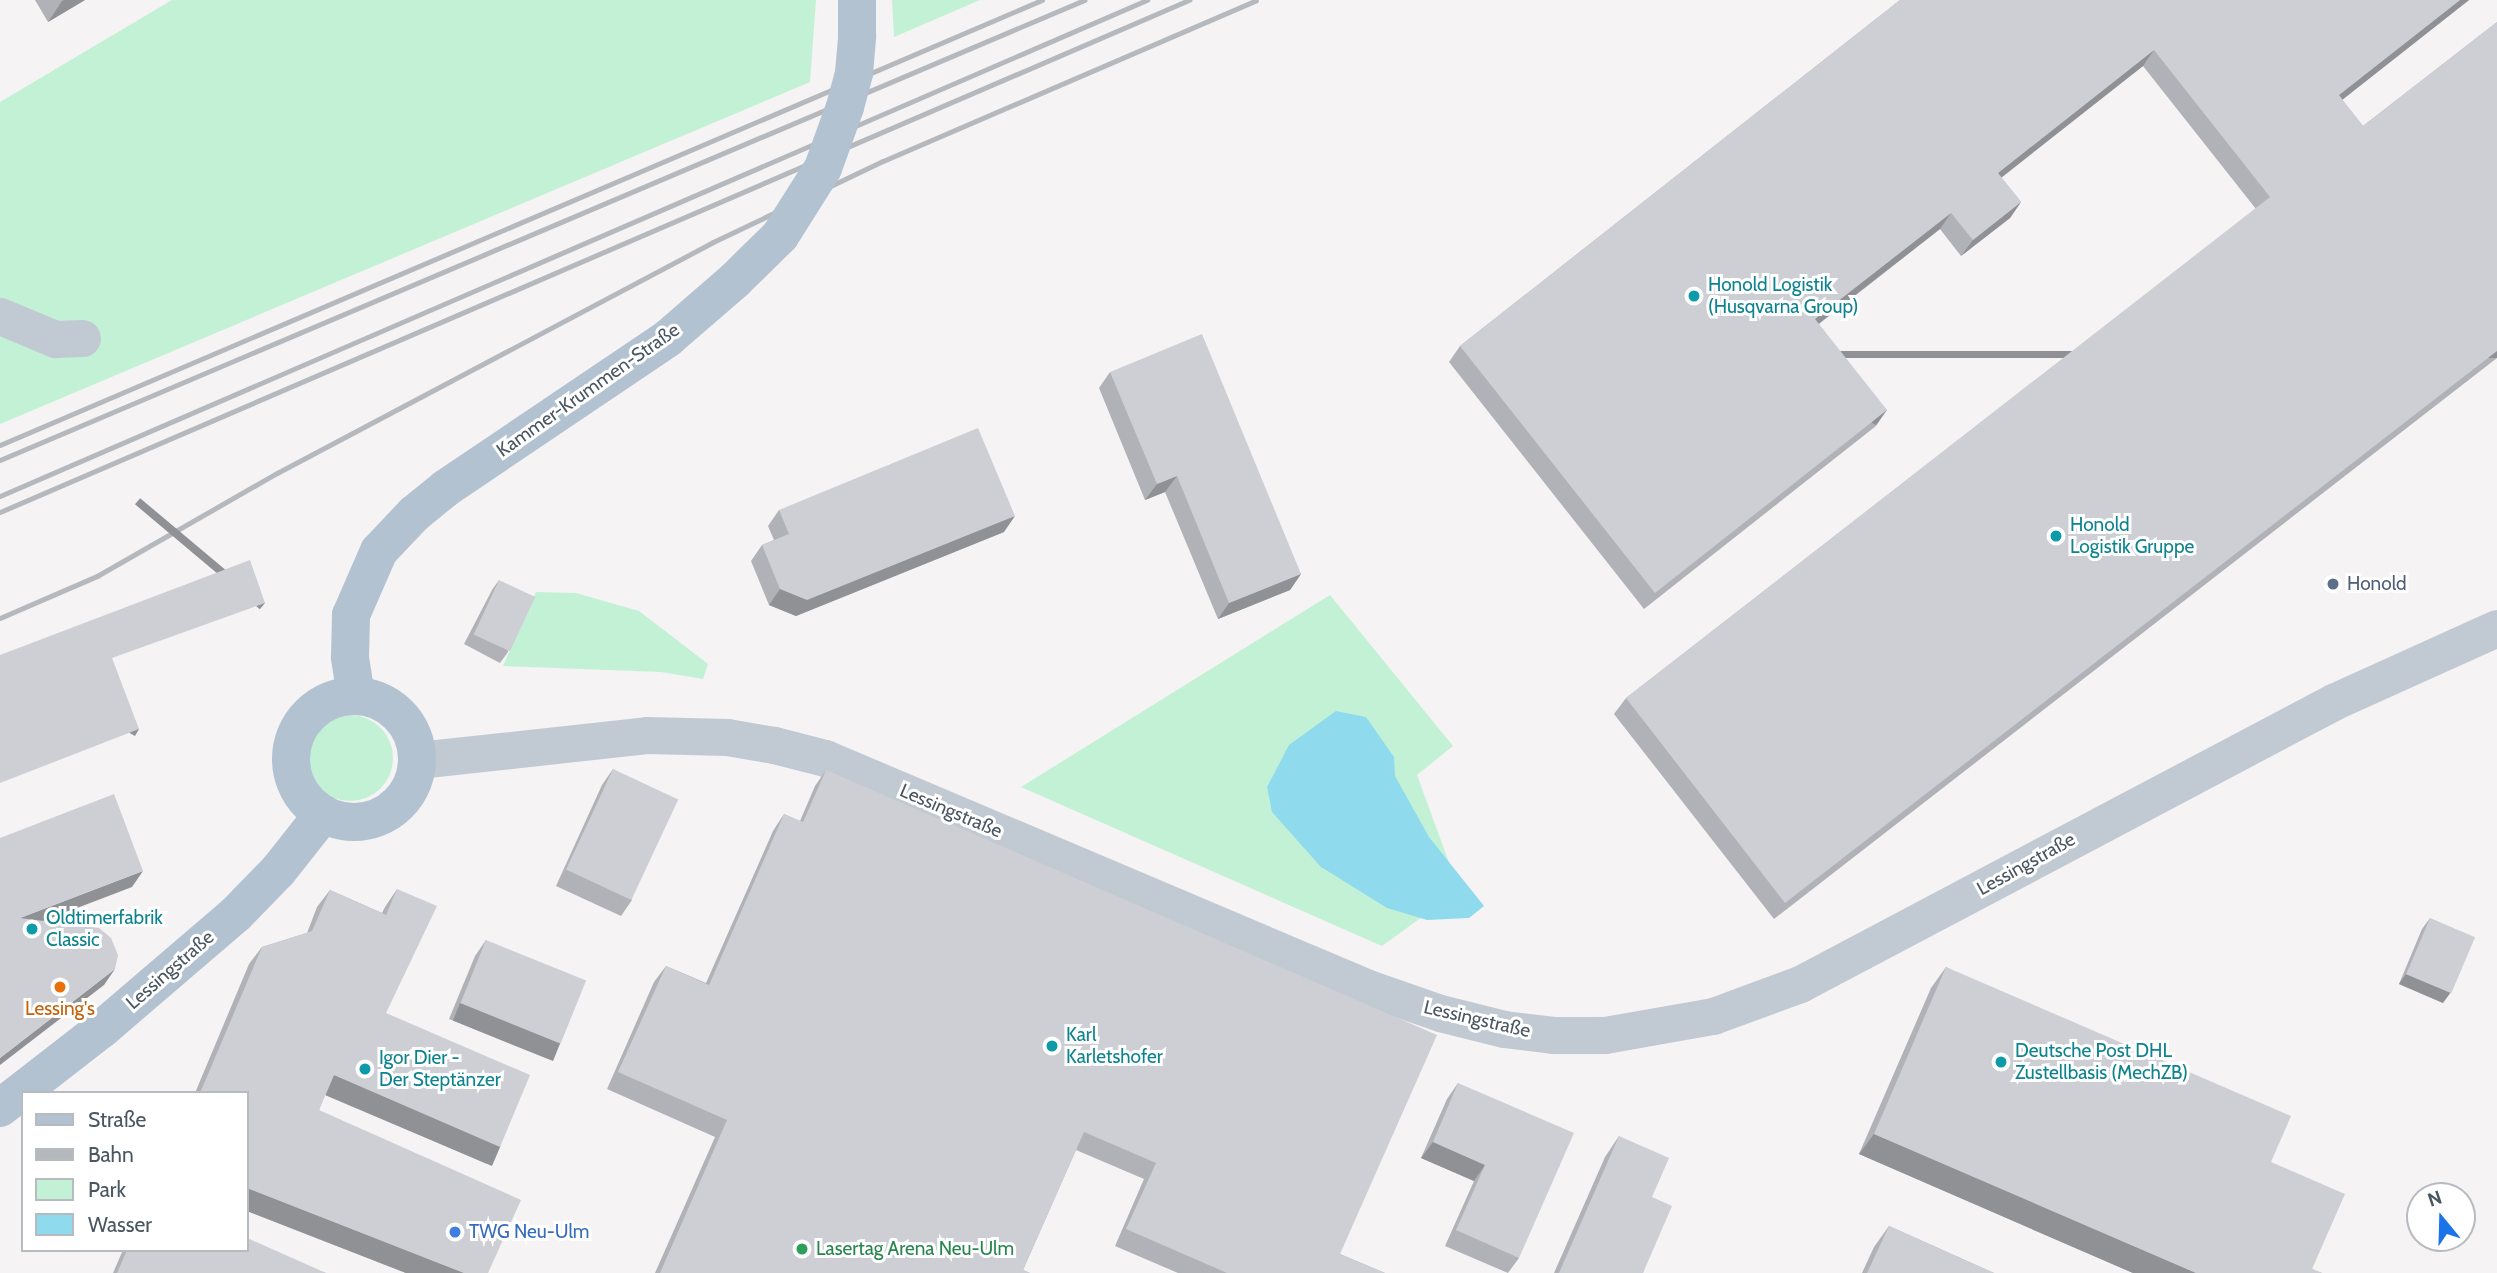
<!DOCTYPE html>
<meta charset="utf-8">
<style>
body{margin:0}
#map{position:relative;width:2497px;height:1273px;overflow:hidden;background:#f5f3f3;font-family:Cabin,sans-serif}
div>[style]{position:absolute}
.green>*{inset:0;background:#c3f1d5}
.round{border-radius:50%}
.water>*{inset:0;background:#90daee}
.minor>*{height:37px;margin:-18.5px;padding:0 18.5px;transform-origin:18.5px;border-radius:18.5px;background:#c1cad2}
.major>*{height:38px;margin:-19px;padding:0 19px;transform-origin:19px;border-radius:19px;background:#b3c2d1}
.major>.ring{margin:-19px;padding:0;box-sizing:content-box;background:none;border:38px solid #b3c2d1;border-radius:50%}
.rail>*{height:5px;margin:-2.5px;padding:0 2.5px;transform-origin:2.5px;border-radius:2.5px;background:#b5b8bd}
.major-bridge>*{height:38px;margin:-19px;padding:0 19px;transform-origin:19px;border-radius:19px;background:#b3c2d1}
.wall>*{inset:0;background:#b0b2b7}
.shaded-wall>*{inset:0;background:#909195;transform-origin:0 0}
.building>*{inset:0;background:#cdcfd5;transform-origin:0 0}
.dots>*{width:19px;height:19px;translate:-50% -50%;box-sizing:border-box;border:4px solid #fff;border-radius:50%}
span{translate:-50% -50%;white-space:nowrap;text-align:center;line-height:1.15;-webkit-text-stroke:6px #fff;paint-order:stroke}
.culture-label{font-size:19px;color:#0d838f}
.left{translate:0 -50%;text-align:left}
.street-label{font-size:19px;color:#4a5661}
.service-label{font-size:19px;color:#4e5e75}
.food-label{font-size:19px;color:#c56008}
.shop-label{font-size:19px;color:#366cbe}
.leisure-label{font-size:19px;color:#27864d}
.legend{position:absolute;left:21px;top:1091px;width:228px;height:161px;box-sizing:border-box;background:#fff;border:2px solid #b7bbc0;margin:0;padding:9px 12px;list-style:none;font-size:21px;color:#4a5661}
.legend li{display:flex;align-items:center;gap:14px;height:35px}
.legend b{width:35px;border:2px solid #b7bbc0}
.north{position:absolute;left:2406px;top:1182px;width:70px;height:70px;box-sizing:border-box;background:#fff;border:2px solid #b7bbc0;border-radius:50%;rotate:341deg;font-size:19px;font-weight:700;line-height:28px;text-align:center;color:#4a5661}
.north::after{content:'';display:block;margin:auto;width:24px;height:32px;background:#1a73e8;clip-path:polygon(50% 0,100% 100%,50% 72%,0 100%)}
</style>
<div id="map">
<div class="green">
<i style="clip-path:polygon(172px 0,816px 0,810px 82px,0 424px,0 102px)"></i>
<i style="clip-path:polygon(892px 0,980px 0,894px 37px)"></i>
<i style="clip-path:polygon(536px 592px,576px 593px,639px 611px,708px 664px,703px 679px,661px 672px,503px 666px)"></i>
<i style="clip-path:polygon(1330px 595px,1453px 746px,1417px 775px,1459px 890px,1382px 946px,1021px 787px)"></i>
<i class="round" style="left:307px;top:715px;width:86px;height:86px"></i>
</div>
<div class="water">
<i style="clip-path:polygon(1336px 711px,1366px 717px,1394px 757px,1395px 776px,1429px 837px,1484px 906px,1469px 918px,1427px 920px,1387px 908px,1321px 867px,1272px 812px,1267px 787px,1289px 745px)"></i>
</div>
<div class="minor">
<i style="left:0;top:316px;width:60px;rotate:22.7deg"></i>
<i style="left:55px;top:339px;width:27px;rotate:-2deg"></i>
<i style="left:418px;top:760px;width:230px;rotate:-6.2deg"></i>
<i style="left:647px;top:735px;width:80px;rotate:1.4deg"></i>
<i style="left:727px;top:737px;width:48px;rotate:9.7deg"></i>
<i style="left:774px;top:745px;width:53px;rotate:14.3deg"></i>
<i style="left:825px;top:758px;width:590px;rotate:22.96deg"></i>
<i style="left:1368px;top:988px;width:76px;rotate:19.1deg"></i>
<i style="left:1440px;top:1013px;width:66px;rotate:14deg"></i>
<i style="left:1504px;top:1029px;width:49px;rotate:7deg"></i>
<i style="left:1553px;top:1035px;width:52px"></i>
<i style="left:1605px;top:1035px;width:110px;rotate:-10deg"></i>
<i style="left:1713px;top:1016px;width:93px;rotate:-20.2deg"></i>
<i style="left:1800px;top:984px;width:603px;rotate:-27.88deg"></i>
<i style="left:2333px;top:702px;width:180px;rotate:-24.3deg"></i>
</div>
<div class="major">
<i style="left:857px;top:35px;width:35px;rotate:-90deg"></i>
<i style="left:356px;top:696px;width:39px;rotate:-99deg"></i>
<i style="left:350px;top:657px;width:42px;rotate:-88.6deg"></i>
<i style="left:351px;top:615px;width:70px;rotate:-66.4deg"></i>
<i style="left:379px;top:551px;width:51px;rotate:-46.6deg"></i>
<i style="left:414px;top:514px;width:41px;rotate:-39.1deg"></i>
<i style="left:446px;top:488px;width:267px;rotate:-34deg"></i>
<i style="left:667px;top:339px;width:90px;rotate:-40.9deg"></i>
<i class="ring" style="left:291px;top:696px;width:88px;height:88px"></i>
<i style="left:0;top:1108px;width:130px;rotate:-37.8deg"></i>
<i style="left:103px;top:1028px;width:175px;rotate:-40.6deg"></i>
<i style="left:236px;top:914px;width:60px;rotate:-45.7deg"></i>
<i style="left:278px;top:871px;width:73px;rotate:-51.7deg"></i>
</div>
<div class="rail">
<i style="left:0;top:445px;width:1133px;rotate:-23.13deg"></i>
<i style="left:0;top:460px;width:1178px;rotate:-22.99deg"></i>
<i style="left:0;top:496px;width:1250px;rotate:-23.39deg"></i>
<i style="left:0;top:512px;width:1295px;rotate:-23.3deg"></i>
<i style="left:0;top:618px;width:106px;rotate:-23.4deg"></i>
<i style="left:97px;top:576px;width:207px;rotate:-29.8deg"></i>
<i style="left:277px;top:473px;width:493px;rotate:-27.9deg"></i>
<i style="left:713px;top:242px;width:188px;rotate:-25.5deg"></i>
<i style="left:883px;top:161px;width:406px;rotate:-23.3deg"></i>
</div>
<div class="major-bridge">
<i style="left:735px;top:280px;width:63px;rotate:-44.4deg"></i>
<i style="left:780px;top:236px;width:80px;rotate:-57.7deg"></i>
<i style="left:823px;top:168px;width:65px;rotate:-70.2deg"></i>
<i style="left:845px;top:107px;width:35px;rotate:-75deg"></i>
<i style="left:854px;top:73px;width:38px;rotate:-85deg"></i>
</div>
<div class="wall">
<i style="clip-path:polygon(35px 0,85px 0,48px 22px)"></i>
<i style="clip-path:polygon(1900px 0,2469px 0,2342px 100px,2363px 126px,2497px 22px,2497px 358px,1774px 919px,1614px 714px,1626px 698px,2256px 209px,2143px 66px,2001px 177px,2021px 202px,2010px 218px,1961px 256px,1940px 229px,1819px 324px,1876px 426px,1644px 609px,1449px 362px,1460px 346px)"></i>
<i style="clip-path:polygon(1110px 372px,1301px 574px,1290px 590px,1218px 619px,1165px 492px,1145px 500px,1099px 388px)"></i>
<i style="clip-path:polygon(779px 510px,1004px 532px,796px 616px,769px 605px,751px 561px,762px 545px,774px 540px,768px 526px)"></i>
<i style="clip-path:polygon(499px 580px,508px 652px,500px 663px,464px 644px,492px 590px)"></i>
<i style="clip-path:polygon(613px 769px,632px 900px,621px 916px,556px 886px,602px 785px)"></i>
<i style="clip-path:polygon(826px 770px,1340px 1254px,1385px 1273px,1178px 1273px,1115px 1246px,1144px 1179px,1076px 1150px,1023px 1270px,1030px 1273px,655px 1273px,715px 1137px,607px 1089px,654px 982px,666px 966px,706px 983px,773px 831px,784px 814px,800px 821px,815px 786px)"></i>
<i style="clip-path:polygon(397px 889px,386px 1013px,487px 1164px,325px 1094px,319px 1110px,488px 1273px,406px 1273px,247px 1211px,247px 1093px,195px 1093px,249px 964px,262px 947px,307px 933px,317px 907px,330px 890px,382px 913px,385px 907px)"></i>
<i style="clip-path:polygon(2430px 918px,2443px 1003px,2399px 984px,2422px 929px)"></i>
<i style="clip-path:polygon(486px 940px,560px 1043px,549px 1059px,449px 1019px,475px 956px)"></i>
<i style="clip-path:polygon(1946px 967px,2271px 1162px,2312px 1269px,2322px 1273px,2133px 1273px,1859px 1154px,1931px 988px)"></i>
<i style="clip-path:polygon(1458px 1083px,1519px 1258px,1508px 1273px,1445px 1246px,1474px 1181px,1421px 1158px,1447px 1099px)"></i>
<i style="clip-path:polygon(1619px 1136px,1652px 1197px,1643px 1273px,1554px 1273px,1605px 1157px)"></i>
<i style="clip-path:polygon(1889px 1226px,1994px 1273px,1862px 1273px,1874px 1247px)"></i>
<i style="clip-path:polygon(123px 1250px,247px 1250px,326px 1273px,113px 1273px)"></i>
</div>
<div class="shaded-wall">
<i style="clip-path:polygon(64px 0,85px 0,48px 22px,62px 1px)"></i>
<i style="clip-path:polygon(2460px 0,2469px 0,2328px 111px,2339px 95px)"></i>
<i style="clip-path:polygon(2154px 50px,2143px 66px,1987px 189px,1998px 173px)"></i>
<i style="clip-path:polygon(2021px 202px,2010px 218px,1961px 256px,1973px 240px)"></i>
<i style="clip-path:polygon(1951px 213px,1940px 229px,1804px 335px,1815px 319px)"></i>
<i style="left:2497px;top:351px;width:7px;height:901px;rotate:90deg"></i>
<i style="left:1887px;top:410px;width:19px;height:295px;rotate:125deg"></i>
<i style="clip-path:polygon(1177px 476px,1165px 492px,1145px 500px,1157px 484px)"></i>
<i style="clip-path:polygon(1015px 516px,1004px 532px,796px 616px,769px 605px,780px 589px)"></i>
<i style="clip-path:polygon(1301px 574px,1290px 590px,1218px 619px,1229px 603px)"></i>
<i style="left:265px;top:603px;width:8px;height:163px;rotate:130deg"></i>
<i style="left:139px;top:729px;width:8px;height:149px;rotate:120deg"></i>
<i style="clip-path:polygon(143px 871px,132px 887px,9px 934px,20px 918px)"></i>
<i style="clip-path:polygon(115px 969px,104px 985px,0 1065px,0 1058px)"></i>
<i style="clip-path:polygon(2406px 974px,2451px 992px,2443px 1003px,2399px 984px)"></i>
<i style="left:460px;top:1003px;width:108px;height:19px;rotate:22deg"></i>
<i style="left:334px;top:1075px;width:181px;height:22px;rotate:23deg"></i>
<i style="clip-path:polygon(1874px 1134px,2196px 1273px,2133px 1273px,1859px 1154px)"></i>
<i style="clip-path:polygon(1433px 1142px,1485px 1165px,1474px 1181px,1421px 1158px)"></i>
<i style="clip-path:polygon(247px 1188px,464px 1273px,406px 1273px,247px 1211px)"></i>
</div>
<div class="building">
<i style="clip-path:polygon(1900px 0,2460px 0,2339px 95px,2363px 126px,2497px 22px,2497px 351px,1785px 903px,1626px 698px,2270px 197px,2154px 50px,1998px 173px,2021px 202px,1973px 240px,1951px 213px,1815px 319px,1887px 410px,1655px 593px,1460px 346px)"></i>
<i style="clip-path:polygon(1202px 334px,1301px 574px,1229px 603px,1177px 476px,1157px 484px,1110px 372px)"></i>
<i style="clip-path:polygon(978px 428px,1015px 516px,807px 600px,780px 589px,762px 545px,789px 534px,779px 510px)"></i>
<i style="clip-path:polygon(250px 560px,265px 603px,112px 658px,139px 729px,0 783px,0 655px)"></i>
<i style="left:499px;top:580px;width:40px;height:60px;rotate:25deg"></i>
<i style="left:613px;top:769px;width:72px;height:111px;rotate:25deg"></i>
<i style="clip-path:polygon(826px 770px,1437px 1035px,1340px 1254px,1385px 1273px,1227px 1273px,1126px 1229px,1156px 1163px,1084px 1132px,1023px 1270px,1030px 1273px,660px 1273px,727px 1120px,618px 1072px,666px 966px,709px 985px,784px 814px,803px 822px)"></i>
<i style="clip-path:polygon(114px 794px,143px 871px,20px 918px,99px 928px,111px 938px,118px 955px,115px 969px,0 1058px,0 838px)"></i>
<i style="clip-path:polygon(397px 889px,437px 906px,386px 1013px,530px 1075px,500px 1147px,334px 1075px,319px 1110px,521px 1200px,488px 1273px,464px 1273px,247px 1188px,247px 1093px,200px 1093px,262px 947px,312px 931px,330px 890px,386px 915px)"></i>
<i style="left:2430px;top:918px;width:49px;height:61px;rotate:23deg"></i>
<i style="left:486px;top:940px;width:108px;height:68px;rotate:22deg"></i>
<i style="clip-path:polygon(1946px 967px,2291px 1116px,2271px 1162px,2345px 1194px,2312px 1269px,2322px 1273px,2196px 1273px,1874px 1134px)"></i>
<i style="clip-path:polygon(1458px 1083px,1574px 1133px,1519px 1258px,1456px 1230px,1485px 1165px,1433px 1142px)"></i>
<i style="clip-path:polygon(1619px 1136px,1669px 1158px,1652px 1197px,1672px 1206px,1643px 1273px,1559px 1273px)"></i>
<i style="clip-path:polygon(1889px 1226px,1994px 1273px,1867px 1273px)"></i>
<i style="clip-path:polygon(247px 1238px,326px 1273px,117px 1273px,127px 1250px,247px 1250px)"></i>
</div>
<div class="dots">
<i style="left:1694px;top:296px;background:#0f9aa8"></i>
<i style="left:2056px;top:536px;background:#0f9aa8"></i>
<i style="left:2333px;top:584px;background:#5c6f8a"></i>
<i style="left:32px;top:929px;background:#0f9aa8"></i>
<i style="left:60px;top:987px;background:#e8710a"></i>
<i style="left:1052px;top:1046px;background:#0f9aa8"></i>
<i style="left:2001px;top:1062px;background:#0f9aa8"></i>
<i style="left:365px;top:1069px;background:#0f9aa8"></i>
<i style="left:455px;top:1232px;background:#3f7fe0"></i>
<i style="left:802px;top:1249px;background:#2e9e5b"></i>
</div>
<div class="culture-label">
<span class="left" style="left:1708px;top:296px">Honold Logistik<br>(Husqvarna Group)</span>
<span class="left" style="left:2070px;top:536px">Honold<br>Logistik Gruppe</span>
<span class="left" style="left:46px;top:929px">Oldtimerfabrik<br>Classic</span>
<span class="left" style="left:1066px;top:1046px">Karl<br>Karletshofer</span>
<span class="left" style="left:2015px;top:1062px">Deutsche Post DHL<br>Zustellbasis (MechZB)</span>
<span class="left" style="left:379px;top:1069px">Igor Dier -<br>Der Steptänzer</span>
</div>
<div class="street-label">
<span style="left:588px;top:390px;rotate:-35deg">Kammer-Krummen-Straße</span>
<span style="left:951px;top:811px;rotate:23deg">Lessingstraße</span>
<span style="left:2026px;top:864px;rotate:-29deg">Lessingstraße</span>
<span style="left:170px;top:970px;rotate:-41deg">Lessingstraße</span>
<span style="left:1477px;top:1019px;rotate:13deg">Lessingstraße</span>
</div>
<div class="service-label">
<span class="left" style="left:2347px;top:584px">Honold</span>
</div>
<div class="food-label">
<span style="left:60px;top:1009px">Lessing's</span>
</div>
<div class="shop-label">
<span class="left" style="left:469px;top:1232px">TWG Neu-Ulm</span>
</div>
<div class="leisure-label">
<span class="left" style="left:816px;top:1249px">Lasertag Arena Neu-Ulm</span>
</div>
<ul class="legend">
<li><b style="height:9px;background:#b3c2d1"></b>Straße</li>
<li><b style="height:9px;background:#b5b8bd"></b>Bahn</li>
<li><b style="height:19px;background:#c3f1d5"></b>Park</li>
<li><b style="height:19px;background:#90daee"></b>Wasser</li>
</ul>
<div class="north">N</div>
</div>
